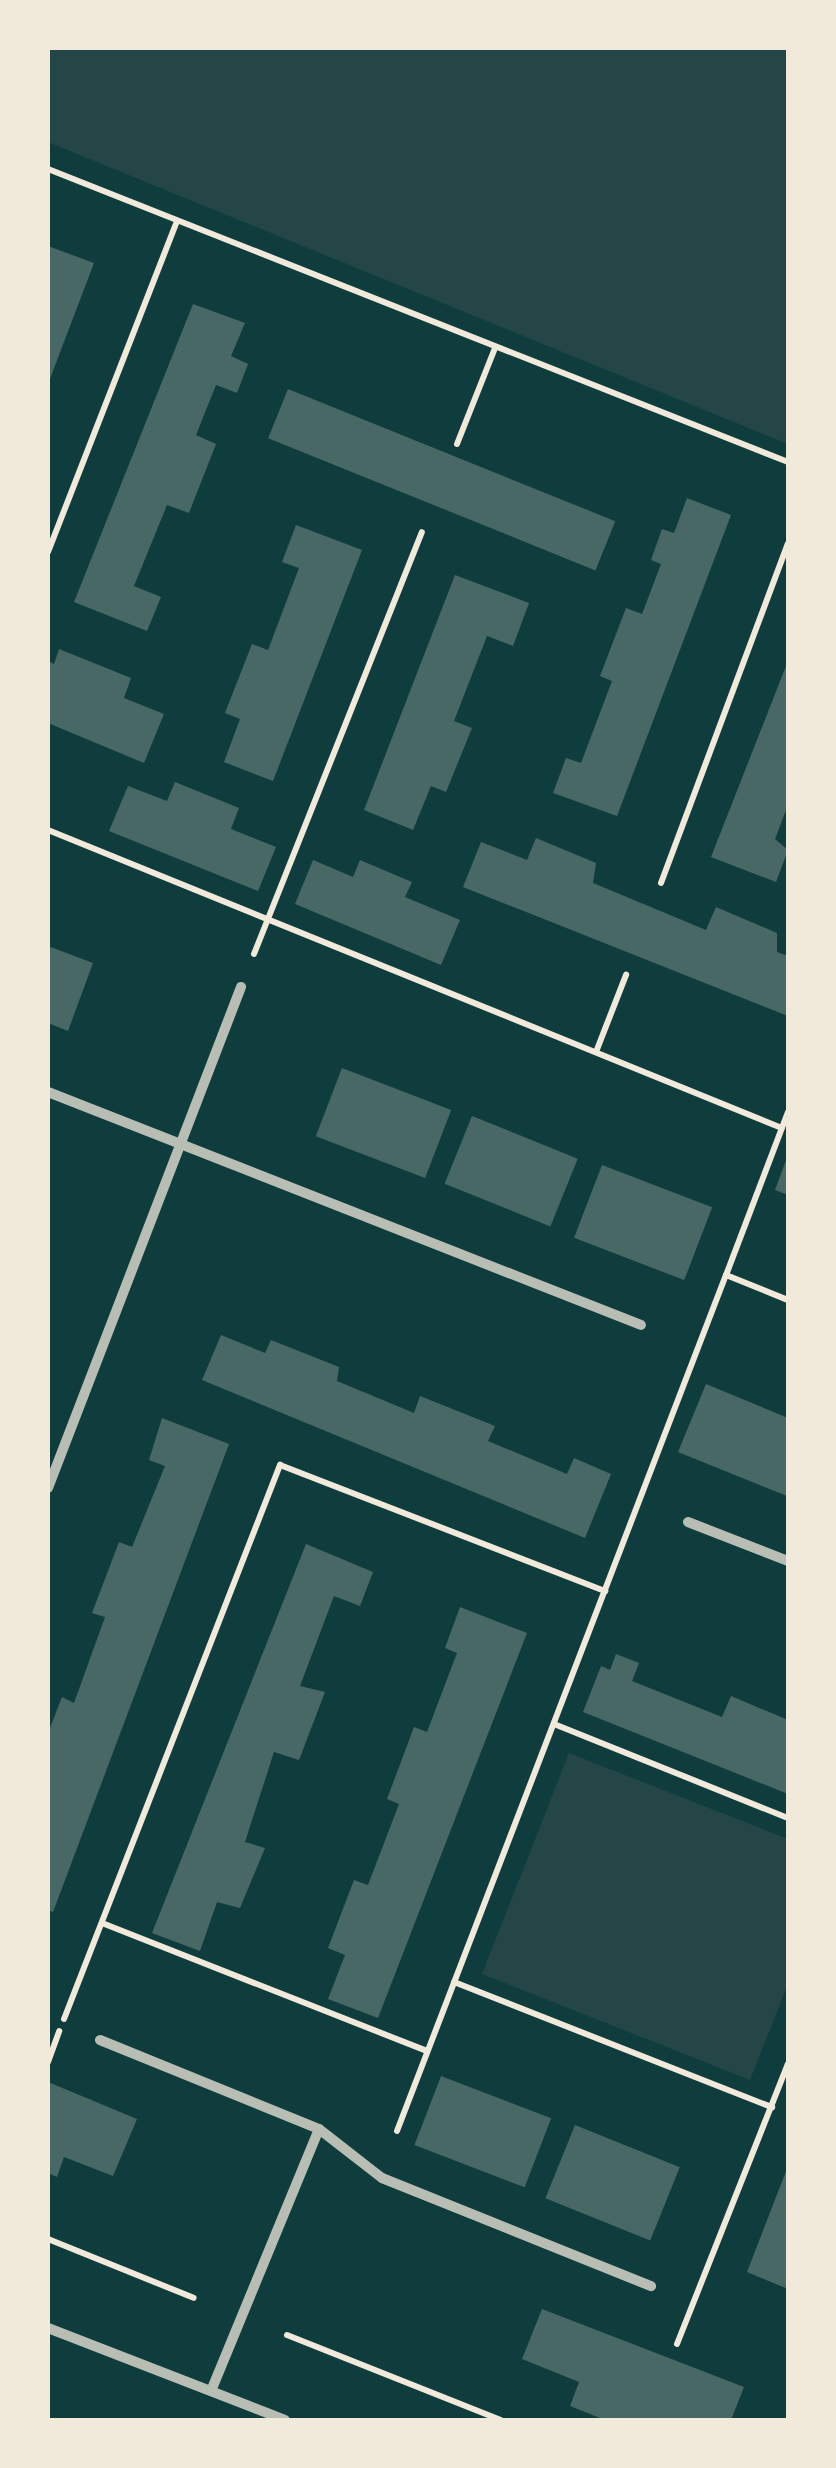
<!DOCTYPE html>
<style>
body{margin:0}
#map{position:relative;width:836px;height:2468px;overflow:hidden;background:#0f3d3e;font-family:Poppins,sans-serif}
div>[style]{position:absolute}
.green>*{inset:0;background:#244646}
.building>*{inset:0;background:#486865;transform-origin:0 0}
.path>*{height:6px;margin:-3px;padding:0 3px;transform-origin:3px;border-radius:3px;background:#f1e9da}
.minor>*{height:10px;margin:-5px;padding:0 5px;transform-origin:5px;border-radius:5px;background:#b8beb3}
span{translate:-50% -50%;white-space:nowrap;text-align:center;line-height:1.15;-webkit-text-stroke:8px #f1e9da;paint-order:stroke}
.frame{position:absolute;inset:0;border:50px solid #f1e9da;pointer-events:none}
</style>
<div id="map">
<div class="green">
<i style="clip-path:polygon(48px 48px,788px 48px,788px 444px,48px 142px)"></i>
<i style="clip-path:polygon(569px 1753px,788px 1839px,788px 1984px,750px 2080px,482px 1974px)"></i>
</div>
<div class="building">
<i style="clip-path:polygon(48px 246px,94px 263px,48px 384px)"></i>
<i style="clip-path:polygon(193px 304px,245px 323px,231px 356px,248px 364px,237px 393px,216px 385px,196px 435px,216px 444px,189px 513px,167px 505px,134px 586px,161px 597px,147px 631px,74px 602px)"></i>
<i style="left:288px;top:389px;width:353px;height:53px;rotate:22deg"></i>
<i style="clip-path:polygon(687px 498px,731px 515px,617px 816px,553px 793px,566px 758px,581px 763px,612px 681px,600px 676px,626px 608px,642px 614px,661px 564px,651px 560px,662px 529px,674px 533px)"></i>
<i style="clip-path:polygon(296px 525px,362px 550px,273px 781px,224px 762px,240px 719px,225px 713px,252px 644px,268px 650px,299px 568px,282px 562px)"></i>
<i style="clip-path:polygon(455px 575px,529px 603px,513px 646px,487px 636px,454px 721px,472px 728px,446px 792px,431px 786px,413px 830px,364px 810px)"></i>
<i style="clip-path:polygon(59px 649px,131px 678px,124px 698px,164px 714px,144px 763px,48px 723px,48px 661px,54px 664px)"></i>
<i style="clip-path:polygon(788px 661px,788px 805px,775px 839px,788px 850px,776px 882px,711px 857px)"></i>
<i style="clip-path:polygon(175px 782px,239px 808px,231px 829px,276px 847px,258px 891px,109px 831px,128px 786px,167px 801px)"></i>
<i style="clip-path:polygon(536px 838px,596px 863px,593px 883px,706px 930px,716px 907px,777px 933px,777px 952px,788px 956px,788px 1016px,463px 887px,481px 842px,527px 860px)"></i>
<i style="clip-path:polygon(313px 860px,353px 877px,360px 860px,412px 882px,405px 897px,460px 920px,441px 965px,295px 904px)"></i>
<i style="clip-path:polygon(48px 946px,93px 963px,68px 1031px,48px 1023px)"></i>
<i style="left:342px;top:1068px;width:117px;height:73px;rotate:21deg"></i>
<i style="left:472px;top:1116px;width:114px;height:73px;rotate:22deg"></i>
<i style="clip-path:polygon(788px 1155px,788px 1195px,775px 1190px)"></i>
<i style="left:602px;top:1165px;width:118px;height:78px;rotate:21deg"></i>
<i style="clip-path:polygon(221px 1335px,265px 1353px,271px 1340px,339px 1367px,337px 1381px,414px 1413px,420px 1396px,495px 1426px,488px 1441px,567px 1474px,574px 1458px,611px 1474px,585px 1538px,202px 1380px)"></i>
<i style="clip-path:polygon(706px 1384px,788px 1418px,787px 1496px,678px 1452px)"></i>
<i style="clip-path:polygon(162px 1418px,229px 1444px,53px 1912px,48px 1910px,48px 1733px,62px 1697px,74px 1703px,105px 1617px,92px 1613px,119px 1542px,132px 1547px,165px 1466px,149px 1460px)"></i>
<i style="clip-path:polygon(306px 1544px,373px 1572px,360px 1606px,334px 1596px,300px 1686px,325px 1692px,299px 1760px,274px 1752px,245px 1842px,265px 1848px,240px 1908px,217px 1902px,200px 1951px,152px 1933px)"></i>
<i style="clip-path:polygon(460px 1607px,527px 1633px,378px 2018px,328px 1999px,345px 1955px,328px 1948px,354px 1880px,368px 1885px,399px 1804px,387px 1799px,414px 1727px,427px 1732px,457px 1653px,445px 1648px)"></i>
<i style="clip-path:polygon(616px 1654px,639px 1663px,632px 1681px,722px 1717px,731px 1696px,788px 1720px,788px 1794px,583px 1712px,601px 1666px,610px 1670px)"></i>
<i style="left:441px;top:2076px;width:118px;height:74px;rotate:21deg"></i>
<i style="clip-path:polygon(48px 2082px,137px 2119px,113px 2176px,64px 2157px,57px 2177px,48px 2173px)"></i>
<i style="left:575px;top:2125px;width:113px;height:79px;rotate:22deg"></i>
<i style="clip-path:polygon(788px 2166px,788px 2289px,747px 2272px)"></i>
<i style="clip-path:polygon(542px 2309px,744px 2387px,731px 2420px,605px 2420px,570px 2406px,579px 2382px,522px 2359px)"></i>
</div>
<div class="path">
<i style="left:48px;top:169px;width:796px;rotate:21.6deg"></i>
<i style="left:457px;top:444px;width:103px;rotate:-68.4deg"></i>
<i style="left:48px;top:552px;width:355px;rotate:-68.7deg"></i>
<i style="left:48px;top:830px;width:792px;rotate:22.1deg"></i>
<i style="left:661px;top:883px;width:362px;rotate:-69.5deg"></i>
<i style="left:254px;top:954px;width:454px;rotate:-68.3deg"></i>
<i style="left:596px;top:1052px;width:83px;rotate:-68.7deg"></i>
<i style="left:788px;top:1112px;width:174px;rotate:110.8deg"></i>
<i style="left:726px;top:1275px;width:67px;rotate:22deg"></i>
<i style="left:554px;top:1724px;width:252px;rotate:21.9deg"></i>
<i style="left:102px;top:1923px;width:349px;rotate:21.5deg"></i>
<i style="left:454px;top:1982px;width:342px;rotate:21.5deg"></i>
<i style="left:64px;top:2019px;width:595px;rotate:-68.7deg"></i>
<i style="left:280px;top:1465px;width:349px;rotate:21.2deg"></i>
<i style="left:48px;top:2062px;width:33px;rotate:-70deg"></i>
<i style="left:397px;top:2131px;width:917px;rotate:-68.98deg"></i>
<i style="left:48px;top:2239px;width:157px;rotate:22deg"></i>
<i style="left:287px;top:2335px;width:230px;rotate:21.7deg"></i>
<i style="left:677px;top:2344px;width:301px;rotate:-68.4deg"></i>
</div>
<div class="minor">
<i style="left:48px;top:1092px;width:637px;rotate:21.45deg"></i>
<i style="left:48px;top:1488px;width:537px;rotate:-68.93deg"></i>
<i style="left:688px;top:1522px;width:107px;rotate:21.3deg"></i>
<i style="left:100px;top:2040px;width:236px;rotate:22.1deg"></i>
<i style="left:319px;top:2129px;width:80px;rotate:37.9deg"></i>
<i style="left:382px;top:2178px;width:290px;rotate:21.9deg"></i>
<i style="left:48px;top:2328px;width:254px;rotate:21.2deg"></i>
<i style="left:211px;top:2391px;width:283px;rotate:-67.6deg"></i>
</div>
<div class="frame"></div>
</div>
